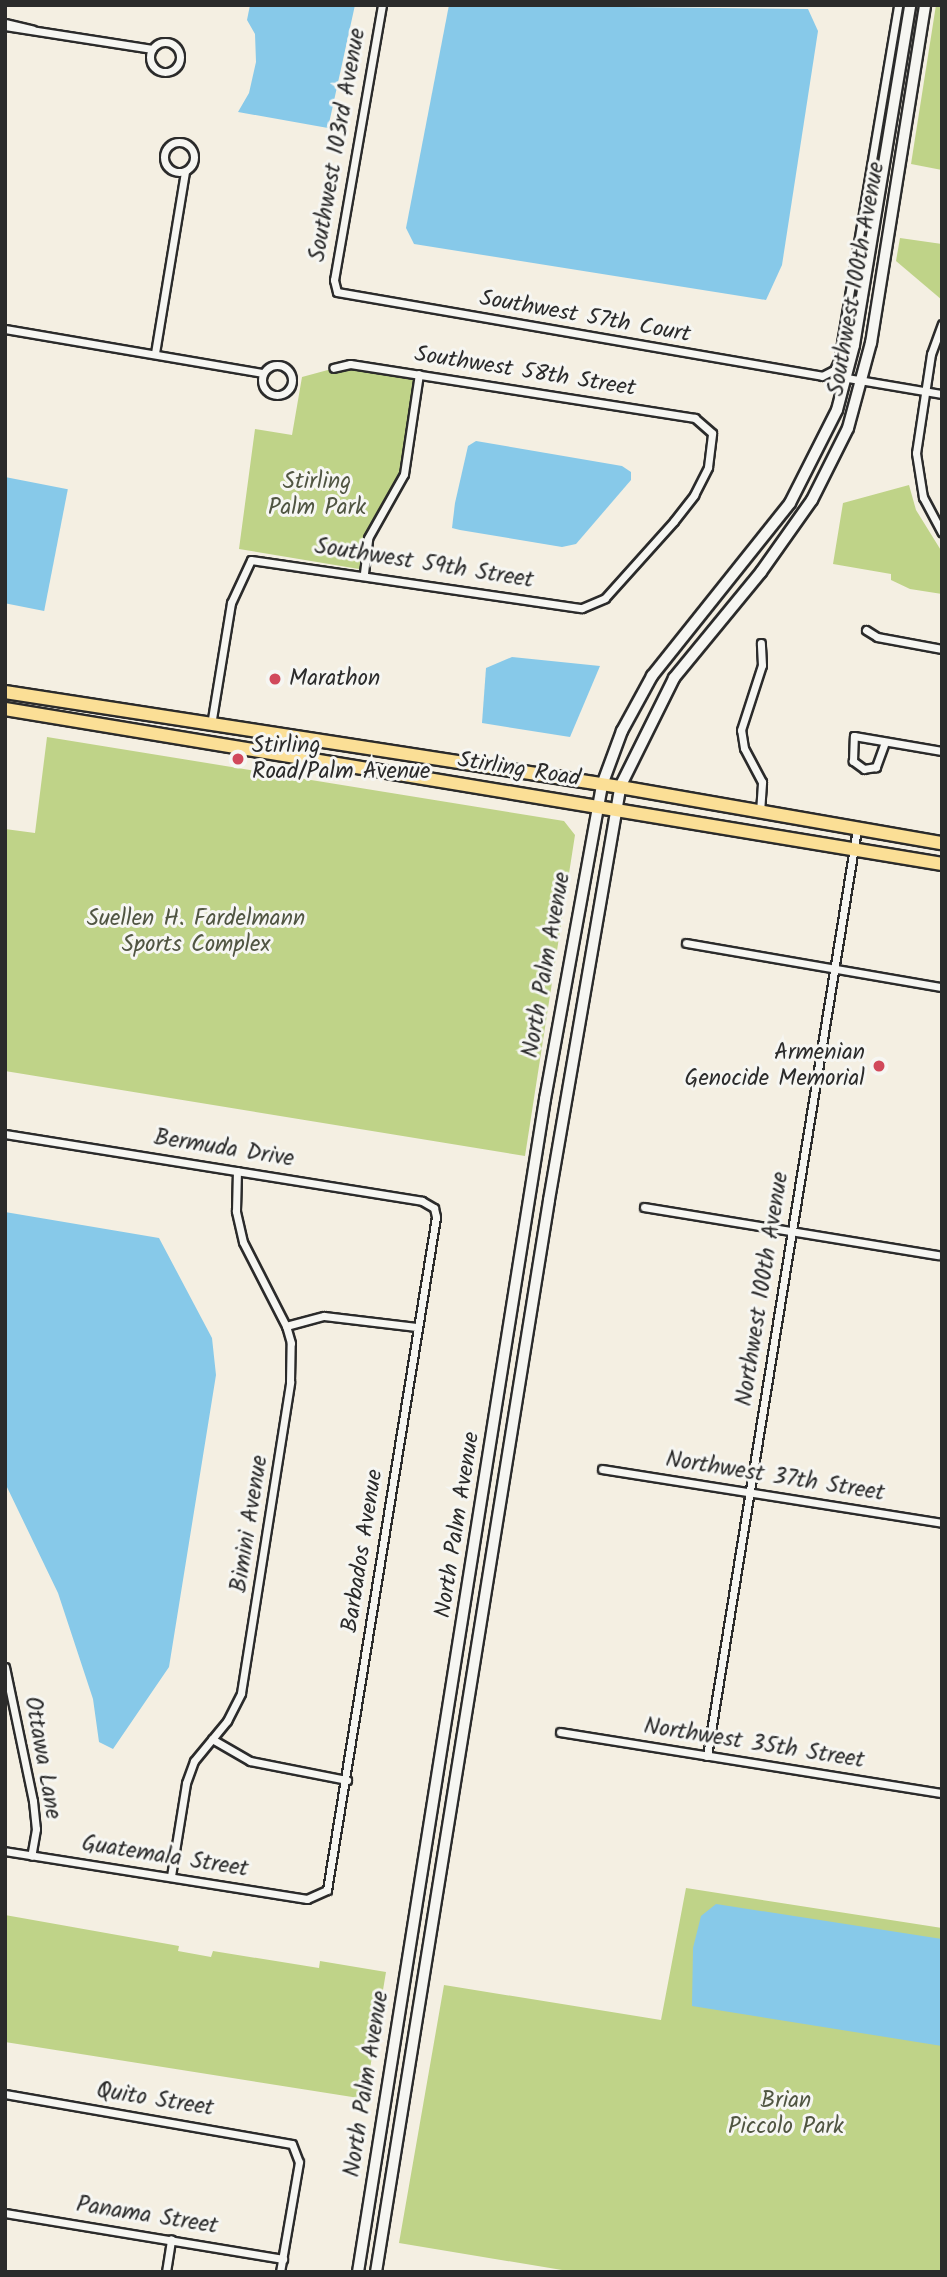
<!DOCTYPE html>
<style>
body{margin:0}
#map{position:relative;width:947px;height:2277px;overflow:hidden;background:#f4efe2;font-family:Kalam,sans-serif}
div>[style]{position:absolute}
.green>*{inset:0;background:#bfd388}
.water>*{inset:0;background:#87c9e9;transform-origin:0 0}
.roads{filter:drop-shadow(2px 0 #2b2b2b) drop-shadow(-2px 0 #2b2b2b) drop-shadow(0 2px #2b2b2b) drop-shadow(0 -2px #2b2b2b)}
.street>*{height:7px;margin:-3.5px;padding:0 3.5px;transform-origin:3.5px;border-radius:3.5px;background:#f6f6f2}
.street>.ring{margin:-3.5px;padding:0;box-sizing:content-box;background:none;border:7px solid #f6f6f2;border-radius:50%}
.secondary>*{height:10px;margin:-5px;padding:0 5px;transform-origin:5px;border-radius:5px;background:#f6f6f2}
.primary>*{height:12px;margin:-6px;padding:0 6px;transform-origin:6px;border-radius:6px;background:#fbdf96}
.dots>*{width:19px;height:19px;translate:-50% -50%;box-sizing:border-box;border:4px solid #f6f6f2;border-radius:50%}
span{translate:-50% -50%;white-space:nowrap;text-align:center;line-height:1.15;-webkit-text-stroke:6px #f6f6f2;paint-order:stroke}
.street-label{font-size:23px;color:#2b2b2b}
.park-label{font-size:23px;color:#505542}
.poi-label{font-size:23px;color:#2b2b2b}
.left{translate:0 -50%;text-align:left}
.right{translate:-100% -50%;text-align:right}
.frame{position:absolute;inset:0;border:7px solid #2b2b2b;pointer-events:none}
</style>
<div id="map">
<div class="green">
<i style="clip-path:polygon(936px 5px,942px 5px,942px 170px,911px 164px)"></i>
<i style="clip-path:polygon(900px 238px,942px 244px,942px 300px,896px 261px)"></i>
<i style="clip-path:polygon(350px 364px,419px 374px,401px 481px,374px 525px,365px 570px,239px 549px,255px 429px,292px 435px,302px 377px)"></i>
<i style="clip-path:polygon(909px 485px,916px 510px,942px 552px,942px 594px,910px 589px,891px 580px,891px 574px,833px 564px,843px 503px)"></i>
<i style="clip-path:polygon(47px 737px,564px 821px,575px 835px,525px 1156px,5px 1071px,5px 829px,35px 833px)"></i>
<i style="clip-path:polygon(686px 1888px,942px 1928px,942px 2272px,574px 2272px,399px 2243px,444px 1985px,661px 2020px)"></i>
<i style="clip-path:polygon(5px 1915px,179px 1946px,178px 1951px,211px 1957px,213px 1951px,319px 1968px,320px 1961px,386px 1972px,365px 2099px,5px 2042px)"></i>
</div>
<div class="water">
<i style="clip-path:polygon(250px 5px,355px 5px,328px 128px,238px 112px,249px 93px,256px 62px,255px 34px,247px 20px)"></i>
<i style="clip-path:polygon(449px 5px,808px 9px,818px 31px,782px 265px,766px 300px,414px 244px,406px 228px)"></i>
<i style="clip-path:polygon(476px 441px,622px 466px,631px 472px,631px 480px,576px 544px,562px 547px,460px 530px,452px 528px,455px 503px,468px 446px)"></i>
<i style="left:5px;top:477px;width:64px;height:124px;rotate:11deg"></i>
<i style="clip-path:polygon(512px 657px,600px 666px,570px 737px,482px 723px,486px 668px)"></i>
<i style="clip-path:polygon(5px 1212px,159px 1238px,212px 1338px,216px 1375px,169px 1667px,113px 1749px,99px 1742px,93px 1699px,58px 1593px,5px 1483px)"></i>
<i style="clip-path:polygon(716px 1904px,942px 1939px,942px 2046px,692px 2006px,693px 1948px,701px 1916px)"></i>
</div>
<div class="roads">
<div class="street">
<i style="left:382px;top:5px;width:279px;rotate:99.9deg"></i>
<i style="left:334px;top:280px;width:12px;rotate:76deg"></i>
<i style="left:337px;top:292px;width:492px;rotate:9.8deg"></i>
<i style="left:822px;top:376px;width:13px;rotate:-27deg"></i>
<i style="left:834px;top:370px;width:10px;rotate:-66deg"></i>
<i style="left:838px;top:361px;width:361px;rotate:-80.4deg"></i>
<i style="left:5px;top:23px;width:28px;rotate:13deg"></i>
<i style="left:5px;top:26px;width:149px;rotate:8.9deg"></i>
<i class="ring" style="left:150px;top:42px;width:23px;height:23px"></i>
<i class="ring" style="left:164px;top:142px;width:23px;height:23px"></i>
<i style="left:942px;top:324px;width:32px;rotate:110deg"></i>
<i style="left:931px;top:354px;width:100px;rotate:98.6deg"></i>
<i style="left:916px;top:453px;width:45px;rotate:81deg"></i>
<i style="left:923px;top:497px;width:40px;rotate:62deg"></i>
<i style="left:5px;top:329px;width:262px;rotate:9.7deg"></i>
<i style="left:155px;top:353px;width:183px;rotate:-80.6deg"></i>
<i class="ring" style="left:262px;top:365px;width:23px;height:23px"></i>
<i style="left:847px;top:378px;width:96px;rotate:9.6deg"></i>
<i style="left:364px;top:573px;width:35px;rotate:-83deg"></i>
<i style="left:368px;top:538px;width:73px;rotate:-60.6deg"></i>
<i style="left:404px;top:474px;width:101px;rotate:-81.5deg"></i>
<i style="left:866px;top:630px;width:13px;rotate:32deg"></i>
<i style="left:877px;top:637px;width:66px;rotate:10.5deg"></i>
<i style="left:211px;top:725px;width:124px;rotate:-80.7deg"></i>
<i style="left:231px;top:603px;width:47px;rotate:-65.1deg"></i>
<i style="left:251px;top:560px;width:334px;rotate:8.3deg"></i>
<i style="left:582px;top:608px;width:25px;rotate:-23deg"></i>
<i style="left:605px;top:598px;width:103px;rotate:-48.1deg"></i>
<i style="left:674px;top:521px;width:33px;rotate:-52deg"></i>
<i style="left:694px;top:495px;width:31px;rotate:-63deg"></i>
<i style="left:708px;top:467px;width:34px;rotate:-83deg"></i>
<i style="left:712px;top:433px;width:23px;rotate:-139deg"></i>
<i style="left:695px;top:418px;width:349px;rotate:-171.1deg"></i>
<i style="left:350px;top:364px;width:17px;rotate:167deg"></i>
<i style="left:885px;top:742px;width:27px;rotate:110deg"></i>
<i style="left:876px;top:767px;width:12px;rotate:171deg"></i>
<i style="left:864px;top:769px;width:14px;rotate:-144deg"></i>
<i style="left:853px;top:761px;width:25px;rotate:-88deg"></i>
<i style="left:854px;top:736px;width:89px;rotate:9.7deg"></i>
<i style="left:760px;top:812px;width:30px;rotate:-86deg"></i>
<i style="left:762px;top:782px;width:38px;rotate:-118deg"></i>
<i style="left:744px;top:748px;width:18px;rotate:-99deg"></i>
<i style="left:741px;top:730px;width:68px;rotate:-72.1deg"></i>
<i style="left:762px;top:665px;width:22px;rotate:-93deg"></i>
<i style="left:686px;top:943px;width:260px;rotate:9.8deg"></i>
<i style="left:5px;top:1134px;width:422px;rotate:9.1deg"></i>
<i style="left:422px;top:1201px;width:14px;rotate:30deg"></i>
<i style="left:434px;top:1208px;width:9px;rotate:77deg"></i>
<i style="left:436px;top:1217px;width:682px;rotate:99.2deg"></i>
<i style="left:327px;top:1890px;width:22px;rotate:156deg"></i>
<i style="left:307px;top:1899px;width:306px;rotate:-171deg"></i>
<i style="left:644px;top:1207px;width:298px;rotate:9.3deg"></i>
<i style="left:286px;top:1326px;width:39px;rotate:-15deg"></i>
<i style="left:324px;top:1316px;width:93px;rotate:6.8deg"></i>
<i style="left:602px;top:1469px;width:344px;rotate:9deg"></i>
<i style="left:5px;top:1667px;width:137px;rotate:78.2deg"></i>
<i style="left:33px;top:1801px;width:28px;rotate:84deg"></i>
<i style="left:36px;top:1829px;width:27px;rotate:100deg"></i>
<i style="left:560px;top:1732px;width:387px;rotate:9.1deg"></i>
<i style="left:212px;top:1739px;width:44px;rotate:30.1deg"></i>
<i style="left:250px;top:1761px;width:99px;rotate:11.1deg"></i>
<i style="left:707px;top:1756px;width:939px;rotate:-80.81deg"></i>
<i style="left:171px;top:1876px;width:94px;rotate:-80.8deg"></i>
<i style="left:186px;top:1783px;width:23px;rotate:-70deg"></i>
<i style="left:194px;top:1761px;width:52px;rotate:-50.5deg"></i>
<i style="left:227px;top:1721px;width:31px;rotate:-63deg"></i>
<i style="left:241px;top:1693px;width:315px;rotate:-81deg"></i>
<i style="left:290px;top:1382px;width:39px;rotate:-89deg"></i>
<i style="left:291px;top:1343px;width:18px;rotate:-106deg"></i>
<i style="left:286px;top:1326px;width:94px;rotate:-117.1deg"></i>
<i style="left:243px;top:1242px;width:32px;rotate:-103deg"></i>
<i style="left:236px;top:1211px;width:40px;rotate:-88.6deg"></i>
<i style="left:5px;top:2094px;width:291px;rotate:9.9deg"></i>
<i style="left:292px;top:2144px;width:19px;rotate:69deg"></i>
<i style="left:299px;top:2162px;width:112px;rotate:99.8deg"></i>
<i style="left:5px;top:2213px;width:282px;rotate:9.4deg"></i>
<i style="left:166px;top:2272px;width:33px;rotate:-81deg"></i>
</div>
<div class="secondary">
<i style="left:358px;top:2272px;width:1188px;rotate:-80.94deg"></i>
<i style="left:545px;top:1099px;width:319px;rotate:-79.7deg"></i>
<i style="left:602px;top:785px;width:58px;rotate:-69.7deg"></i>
<i style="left:622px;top:731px;width:63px;rotate:-61.4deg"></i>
<i style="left:652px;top:676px;width:221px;rotate:-51.4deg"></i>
<i style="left:790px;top:503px;width:104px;rotate:-63.2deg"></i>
<i style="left:837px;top:410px;width:67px;rotate:-75.3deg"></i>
<i style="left:854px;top:345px;width:345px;rotate:-80.6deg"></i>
<i style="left:376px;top:2272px;width:1086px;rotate:-80.83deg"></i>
<i style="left:549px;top:1200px;width:419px;rotate:-80.2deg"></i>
<i style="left:620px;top:787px;width:122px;rotate:-63.6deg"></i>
<i style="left:674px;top:678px;width:137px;rotate:-50.6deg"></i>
<i style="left:761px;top:572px;width:88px;rotate:-54.7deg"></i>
<i style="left:812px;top:500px;width:80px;rotate:-63.4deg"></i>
<i style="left:848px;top:428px;width:88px;rotate:-74.9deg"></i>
<i style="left:871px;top:343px;width:342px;rotate:-80.9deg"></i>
</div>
<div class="primary">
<i style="left:5px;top:692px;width:622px;rotate:8.78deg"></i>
<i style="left:620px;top:787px;width:327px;rotate:9.9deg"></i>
<i style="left:5px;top:709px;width:950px;rotate:9.39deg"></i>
</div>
</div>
<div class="dots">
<i style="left:275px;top:679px;background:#d1495b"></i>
<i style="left:238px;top:759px;background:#d1495b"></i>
<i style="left:879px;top:1066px;background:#d1495b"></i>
</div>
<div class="street-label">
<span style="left:338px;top:145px;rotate:-80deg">Southwest 103rd Avenue</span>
<span style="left:857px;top:279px;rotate:-80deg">Southwest 100th Avenue</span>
<span style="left:585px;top:317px;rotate:10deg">Southwest 57th Court</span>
<span style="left:525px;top:372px;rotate:9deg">Southwest 58th Street</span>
<span style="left:424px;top:564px;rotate:9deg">Southwest 59th Street</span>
<span style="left:519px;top:770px;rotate:9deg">Stirling Road</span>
<span style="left:547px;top:965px;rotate:-80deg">North Palm Avenue</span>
<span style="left:224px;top:1149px;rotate:9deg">Bermuda Drive</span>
<span style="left:763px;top:1289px;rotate:-81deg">Northwest 100th Avenue</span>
<span style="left:775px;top:1477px;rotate:9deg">Northwest 37th Street</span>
<span style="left:250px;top:1524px;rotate:-81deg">Bimini Avenue</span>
<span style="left:458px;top:1525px;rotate:-81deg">North Palm Avenue</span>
<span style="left:363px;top:1551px;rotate:-81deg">Barbados Avenue</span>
<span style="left:754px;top:1744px;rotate:9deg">Northwest 35th Street</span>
<span style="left:42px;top:1758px;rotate:80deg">Ottawa Lane</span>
<span style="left:165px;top:1857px;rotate:9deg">Guatemala Street</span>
<span style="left:367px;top:2084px;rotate:-81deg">North Palm Avenue</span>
<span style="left:155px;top:2100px;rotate:9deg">Quito Street</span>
<span style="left:147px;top:2216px;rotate:9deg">Panama Street</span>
</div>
<div class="park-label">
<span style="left:317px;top:495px">Stirling<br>Palm Park</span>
<span style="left:196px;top:932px">Suellen H. Fardelmann<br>Sports Complex</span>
<span style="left:786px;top:2114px">Brian<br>Piccolo Park</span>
</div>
<div class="poi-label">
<span class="left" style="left:289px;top:679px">Marathon</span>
<span class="left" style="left:252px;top:759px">Stirling<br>Road/Palm Avenue</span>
<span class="right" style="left:865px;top:1066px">Armenian<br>Genocide Memorial</span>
</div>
<div class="frame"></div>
</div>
